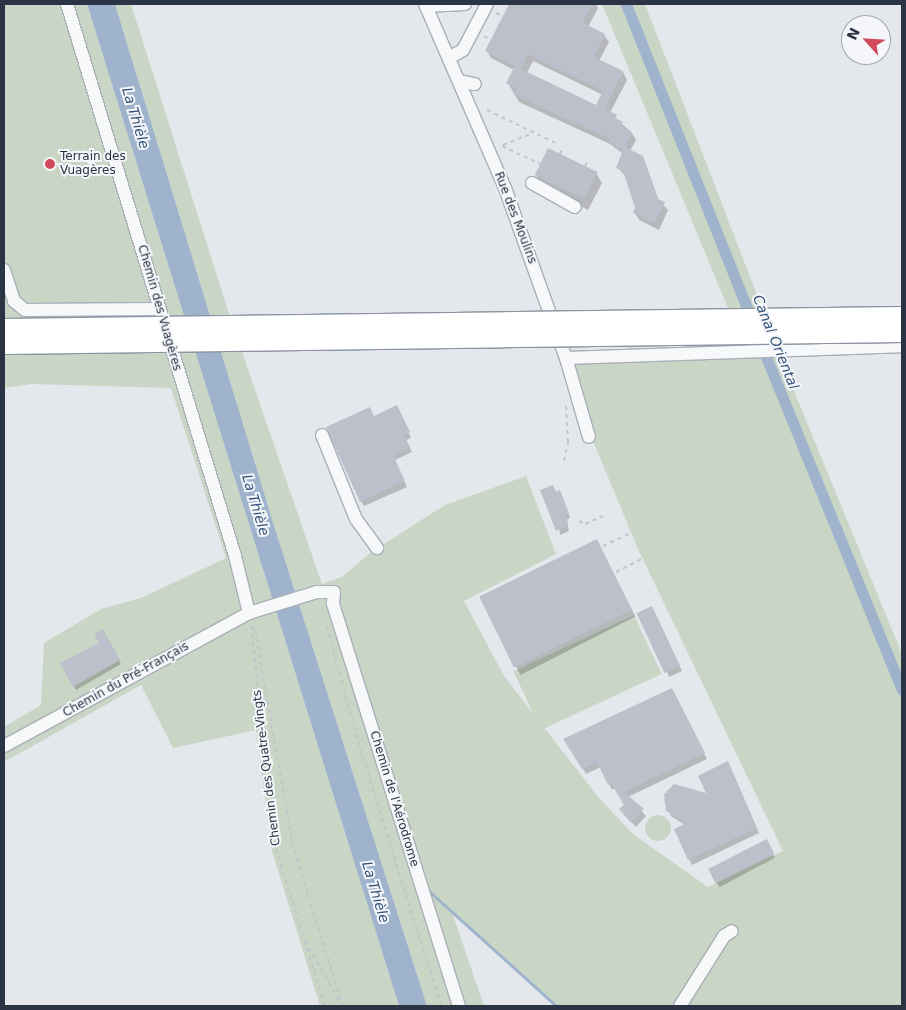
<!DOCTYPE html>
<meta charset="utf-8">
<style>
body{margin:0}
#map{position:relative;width:906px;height:1010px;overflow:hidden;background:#e4e7ec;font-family:"DejaVu Sans",sans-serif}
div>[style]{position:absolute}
.green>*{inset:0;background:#c9d6c5;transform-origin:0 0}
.round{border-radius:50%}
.water>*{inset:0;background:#9fb4cc}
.shadow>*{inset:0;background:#0003;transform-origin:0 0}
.stream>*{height:3px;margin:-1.5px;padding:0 1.5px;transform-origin:1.5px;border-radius:1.5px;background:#9fb4cc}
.canal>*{height:11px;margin:-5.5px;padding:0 5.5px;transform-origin:5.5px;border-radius:5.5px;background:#9fb4cc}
.building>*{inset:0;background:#bbc0ca;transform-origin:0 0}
.path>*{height:2px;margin-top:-1px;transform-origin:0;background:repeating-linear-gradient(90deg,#c2c5cb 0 4px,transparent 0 8px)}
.roads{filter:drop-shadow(1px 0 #a9aeb7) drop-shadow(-1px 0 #a9aeb7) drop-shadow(0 1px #a9aeb7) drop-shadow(0 -1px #a9aeb7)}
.minor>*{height:12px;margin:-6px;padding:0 6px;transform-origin:6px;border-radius:6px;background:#f7f8fa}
.bridges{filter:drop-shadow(1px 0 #8b94a3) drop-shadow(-1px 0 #8b94a3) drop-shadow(0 1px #8b94a3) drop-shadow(0 -1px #8b94a3)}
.highway-bridge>*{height:19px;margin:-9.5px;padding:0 9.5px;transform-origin:9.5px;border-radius:9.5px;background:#fff}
.dots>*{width:14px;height:14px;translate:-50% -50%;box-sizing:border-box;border:2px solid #f4f6f9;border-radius:50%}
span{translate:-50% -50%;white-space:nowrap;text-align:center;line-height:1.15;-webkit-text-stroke:4px #f4f6f9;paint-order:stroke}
.poi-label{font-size:12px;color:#2b3445}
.left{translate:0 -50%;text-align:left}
.street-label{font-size:12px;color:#2b3445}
.water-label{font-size:14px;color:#34527a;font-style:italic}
.frame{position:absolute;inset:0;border:5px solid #2b3445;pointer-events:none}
.north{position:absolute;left:841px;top:15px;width:50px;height:50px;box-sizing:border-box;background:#f4f6f9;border:1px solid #a4a8b1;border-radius:50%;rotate:296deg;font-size:14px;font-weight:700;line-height:20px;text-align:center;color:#2b3445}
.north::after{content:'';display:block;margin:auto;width:18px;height:22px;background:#d1495b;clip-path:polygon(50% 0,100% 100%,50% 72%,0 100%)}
</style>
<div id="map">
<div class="green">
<i style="clip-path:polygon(4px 4px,87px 4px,399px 1006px,320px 1006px,272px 851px,256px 730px,173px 748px,141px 685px,4px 762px,4px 727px,41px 705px,44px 643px,101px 609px,141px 598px,226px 558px,171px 388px,32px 384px,4px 388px)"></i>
<i style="clip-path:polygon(115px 4px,131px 4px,231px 320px,322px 584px,342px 577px,370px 553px,445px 505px,526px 476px,556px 554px,464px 601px,504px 676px,599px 798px,633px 834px,708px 887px,783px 851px,638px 549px,593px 441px,566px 358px,745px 349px,602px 4px,645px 4px,792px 386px,902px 654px,902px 1006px,556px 1006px,453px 915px,484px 1006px,427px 1006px,276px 532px)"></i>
<i style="left:634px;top:615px;width:65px;height:133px;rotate:65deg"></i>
<i class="round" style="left:645px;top:815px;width:26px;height:26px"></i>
</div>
<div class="water">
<i style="clip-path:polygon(87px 4px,115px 4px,276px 532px,427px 1006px,399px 1006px)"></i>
</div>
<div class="shadow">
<i style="clip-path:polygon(evenodd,510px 4px,596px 4px,598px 8px,588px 27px,604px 35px,609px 42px,599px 61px,623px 72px,627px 80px,610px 113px,632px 133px,636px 140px,630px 151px,643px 157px,659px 201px,668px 210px,659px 230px,639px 220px,635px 213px,637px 208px,626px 177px,618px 168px,623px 154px,610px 144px,519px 102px,508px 83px,514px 70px,491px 58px,487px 51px,510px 4px,533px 61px,603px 95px,597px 107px,527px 73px,533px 61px)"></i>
<i style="clip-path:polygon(596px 173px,602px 183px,588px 210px,541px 185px,536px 175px)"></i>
<i style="clip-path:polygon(399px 412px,411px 438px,406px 440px,412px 452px,395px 460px,407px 487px,364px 506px,361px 501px,374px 417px)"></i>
<i style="clip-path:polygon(556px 494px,562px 496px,570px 518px,567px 519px,569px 531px,560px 535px)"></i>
<i style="left:600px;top:547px;width:78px;height:129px;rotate:63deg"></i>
<i style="clip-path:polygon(654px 612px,682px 671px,669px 677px,667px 672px)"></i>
<i style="clip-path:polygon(102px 631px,121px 664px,76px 690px,62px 664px,101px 643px)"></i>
<i style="clip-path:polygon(675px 695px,707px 759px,628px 797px,646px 816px,636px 827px,625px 814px,626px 806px,615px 788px,612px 790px,601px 767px,586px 774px,565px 739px)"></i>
<i style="clip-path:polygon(730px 768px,759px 833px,692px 865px,675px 830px,685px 825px,671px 816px,664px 800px,674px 786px,708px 795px)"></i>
<i style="left:766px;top:841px;width:19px;height:63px;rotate:62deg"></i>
</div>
<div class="stream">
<i style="left:430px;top:892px;width:170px;rotate:42.1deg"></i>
</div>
<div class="canal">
<i style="left:626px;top:4px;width:343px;rotate:68.3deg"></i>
<i style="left:760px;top:342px;width:376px;rotate:67.8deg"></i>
</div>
<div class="building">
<i style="clip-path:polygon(evenodd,509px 4px,592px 4px,583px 23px,605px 34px,594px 57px,623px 71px,605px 109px,617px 115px,615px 118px,623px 122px,621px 126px,632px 132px,625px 147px,643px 156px,658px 199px,665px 202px,655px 223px,633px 213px,635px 208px,623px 171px,616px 168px,623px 150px,608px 142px,610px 139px,513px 94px,516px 88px,506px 83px,515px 66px,518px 68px,485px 51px,509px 4px,528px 54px,603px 91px,596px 105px,521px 69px,528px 54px)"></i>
<i style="left:548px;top:148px;width:55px;height:30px;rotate:26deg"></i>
<i style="clip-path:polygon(397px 405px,410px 432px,404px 435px,410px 447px,393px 455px,405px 481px,360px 502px,326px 427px,370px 407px,374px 416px)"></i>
<i style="clip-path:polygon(553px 485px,556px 492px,560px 490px,569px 513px,566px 515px,567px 526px,556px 531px,540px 490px)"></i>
<i style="left:597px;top:539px;width:79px;height:131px;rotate:64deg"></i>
<i style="left:652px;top:606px;width:66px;height:17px;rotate:65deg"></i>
<i style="clip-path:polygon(103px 629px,120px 660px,73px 687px,60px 663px,99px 643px,94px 634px)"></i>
<i style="clip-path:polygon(672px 688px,705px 753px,624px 792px,644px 809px,631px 823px,619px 809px,624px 805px,611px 783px,608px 785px,597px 762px,582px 769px,563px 739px)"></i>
<i style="clip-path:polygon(728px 761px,757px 828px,688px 860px,674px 829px,687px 823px,666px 811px,664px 794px,674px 784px,706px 793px,698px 776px)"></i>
<i style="left:767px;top:839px;width:16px;height:66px;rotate:63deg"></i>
</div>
<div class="path">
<i style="left:496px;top:13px;width:8px;rotate:23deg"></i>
<i style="left:484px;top:36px;width:8px;rotate:30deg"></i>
<i style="left:487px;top:110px;width:76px;rotate:25.6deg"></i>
<i style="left:503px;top:145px;width:32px;rotate:-22deg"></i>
<i style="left:502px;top:146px;width:42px;rotate:25.3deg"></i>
<i style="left:560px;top:154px;width:8px;rotate:-67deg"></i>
<i style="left:585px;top:166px;width:8px;rotate:-60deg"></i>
<i style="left:564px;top:461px;width:19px;rotate:-78deg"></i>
<i style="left:568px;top:442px;width:38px;rotate:-93deg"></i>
<i style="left:579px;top:521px;width:7px;rotate:27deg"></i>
<i style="left:585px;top:524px;width:22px;rotate:-24deg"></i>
<i style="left:603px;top:546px;width:31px;rotate:-25deg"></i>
<i style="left:616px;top:572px;width:29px;rotate:-27deg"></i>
<i style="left:251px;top:626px;width:224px;rotate:83.6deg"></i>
<i style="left:276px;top:849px;width:164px;rotate:72.7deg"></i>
<i style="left:252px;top:626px;width:5px;rotate:53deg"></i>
<i style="left:255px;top:630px;width:216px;rotate:80.1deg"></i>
<i style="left:292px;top:843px;width:171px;rotate:72.6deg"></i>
<i style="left:327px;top:626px;width:120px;rotate:75deg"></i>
<i style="left:358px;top:742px;width:277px;rotate:72.5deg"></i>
<i style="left:305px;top:941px;width:73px;rotate:60.3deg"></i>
</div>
<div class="roads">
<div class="minor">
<i style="left:67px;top:4px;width:577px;rotate:73.07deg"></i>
<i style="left:235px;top:556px;width:59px;rotate:76.2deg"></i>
<i style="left:425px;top:4px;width:201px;rotate:66.5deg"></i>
<i style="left:505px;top:188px;width:181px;rotate:70.3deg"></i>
<i style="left:566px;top:358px;width:82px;rotate:73.8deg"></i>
<i style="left:426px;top:6px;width:39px;rotate:-3deg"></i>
<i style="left:449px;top:58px;width:16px;rotate:-30deg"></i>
<i style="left:463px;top:50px;width:52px;rotate:-62.4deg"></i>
<i style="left:459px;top:81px;width:16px;rotate:11deg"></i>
<i style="left:532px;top:183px;width:49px;rotate:29.2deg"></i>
<i style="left:4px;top:270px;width:33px;rotate:72deg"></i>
<i style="left:14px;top:301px;width:14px;rotate:39deg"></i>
<i style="left:25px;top:310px;width:135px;rotate:-0.4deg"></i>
<i style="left:566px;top:358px;width:336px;rotate:-2deg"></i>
<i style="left:322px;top:435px;width:91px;rotate:68deg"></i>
<i style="left:356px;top:519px;width:36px;rotate:54deg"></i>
<i style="left:4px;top:746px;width:279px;rotate:-28.5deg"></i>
<i style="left:249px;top:613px;width:71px;rotate:-17.2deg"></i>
<i style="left:317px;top:592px;width:17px"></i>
<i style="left:334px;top:592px;width:12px;rotate:95deg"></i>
<i style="left:333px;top:604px;width:421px;rotate:72.6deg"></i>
<i style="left:680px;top:1006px;width:83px;rotate:-57.8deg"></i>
<i style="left:724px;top:936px;width:9px;rotate:-32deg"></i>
</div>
</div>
<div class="bridges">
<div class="highway-bridge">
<i style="left:4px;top:328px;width:898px;rotate:-0.77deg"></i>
<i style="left:4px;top:344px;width:898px;rotate:-0.77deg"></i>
</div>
</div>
<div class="dots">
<i style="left:50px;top:164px;background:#d1495b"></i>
</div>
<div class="poi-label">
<span class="left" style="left:60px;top:164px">Terrain des<br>Vuagères</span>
</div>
<div class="street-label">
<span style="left:515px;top:218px;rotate:69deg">Rue des Moulins</span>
<span style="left:159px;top:308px;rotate:74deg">Chemin des Vuagères</span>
<span style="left:126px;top:680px;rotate:-29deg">Chemin du Pré-Français</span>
<span style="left:267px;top:768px;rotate:-97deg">Chemin des Quatre-Vingts</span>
<span style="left:394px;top:799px;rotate:73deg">Chemin de l'Aérodrome</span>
</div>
<div class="water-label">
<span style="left:136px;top:118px;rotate:73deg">La Thièle</span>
<span style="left:776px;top:342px;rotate:68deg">Canal Oriental</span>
<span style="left:256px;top:505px;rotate:73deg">La Thièle</span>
<span style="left:376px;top:892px;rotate:73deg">La Thièle</span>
</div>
<div class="frame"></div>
<div class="north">N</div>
</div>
